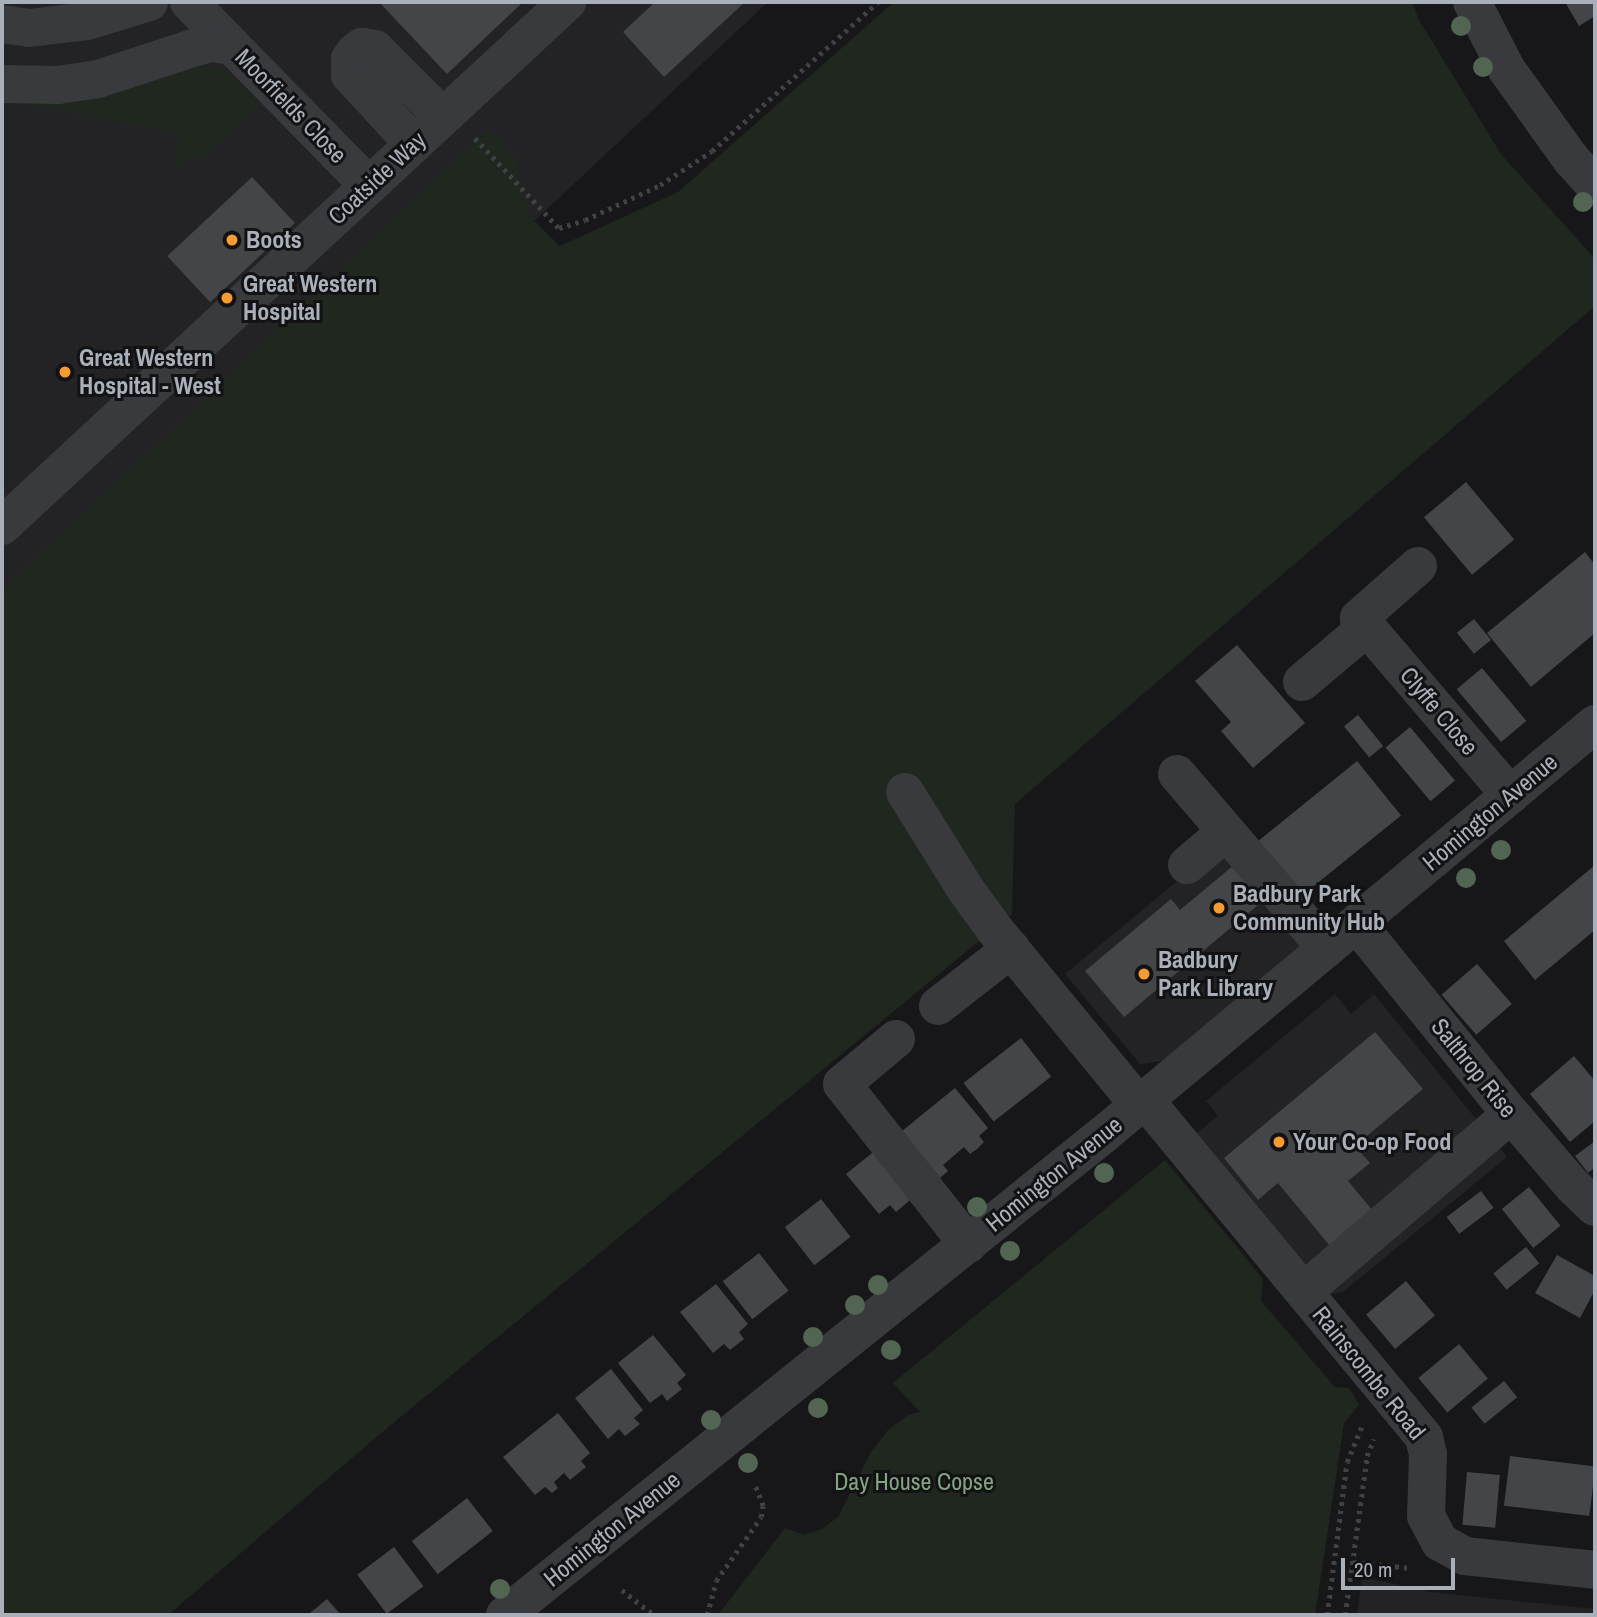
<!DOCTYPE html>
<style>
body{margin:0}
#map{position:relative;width:1597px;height:1617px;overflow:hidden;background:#171719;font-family:"Archivo Narrow",sans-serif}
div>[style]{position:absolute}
.built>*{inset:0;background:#232326}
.green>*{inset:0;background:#1f271f}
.building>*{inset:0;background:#434549;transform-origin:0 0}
.path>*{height:4.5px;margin-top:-2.25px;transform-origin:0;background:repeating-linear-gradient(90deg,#3e4145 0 3.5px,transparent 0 8.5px)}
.minor>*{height:38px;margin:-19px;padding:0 19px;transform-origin:19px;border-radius:19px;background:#383a3e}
.trees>*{width:20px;height:20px;margin:-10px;border-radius:50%;background:#526552}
.dots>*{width:19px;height:19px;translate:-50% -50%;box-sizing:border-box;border:4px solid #121214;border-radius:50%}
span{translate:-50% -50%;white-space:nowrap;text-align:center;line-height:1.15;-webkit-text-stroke:6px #121214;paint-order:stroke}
.street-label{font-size:24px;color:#a9b0b9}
.poi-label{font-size:24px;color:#a9b0b9;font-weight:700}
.left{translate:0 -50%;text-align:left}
.park-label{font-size:24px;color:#82a480}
.frame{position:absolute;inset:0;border:4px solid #a9b0b9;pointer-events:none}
.scale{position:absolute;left:1341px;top:1558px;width:114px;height:32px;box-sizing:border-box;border:4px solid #a9b0b9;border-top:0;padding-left:9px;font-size:21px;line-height:24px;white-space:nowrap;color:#a9b0b9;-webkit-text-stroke:5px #121214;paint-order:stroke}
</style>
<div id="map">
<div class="built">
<i style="clip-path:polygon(2px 2px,768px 2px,2px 720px)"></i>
<i style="clip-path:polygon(1222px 844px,1305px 943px,1163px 1061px,1140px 1064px,1065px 974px)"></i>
<i style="clip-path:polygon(1335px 994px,1351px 1014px,1374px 994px,1507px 1157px,1343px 1292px,1322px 1296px,1192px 1137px,1218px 1116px,1206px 1101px)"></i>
<i style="clip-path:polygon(1362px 1577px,1430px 1592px,1595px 1609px,1595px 1615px,1357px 1615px)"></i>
</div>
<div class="green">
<i style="clip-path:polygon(894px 2px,1412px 2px,1419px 20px,1501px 154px,1595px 259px,1595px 306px,1015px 804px,1012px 914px,386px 1429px,168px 1615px,2px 1615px,2px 591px,489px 129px,514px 155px,526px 205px,534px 221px,560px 246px,678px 192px)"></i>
<i style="clip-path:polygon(205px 66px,227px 71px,262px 103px,203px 159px,185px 157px,182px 169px,175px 167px,179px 133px,2px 100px)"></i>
<i style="clip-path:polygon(1165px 1160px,1263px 1279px,1261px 1301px,1335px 1387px,1349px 1388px,1359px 1405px,1344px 1423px,1315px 1615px,718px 1615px,785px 1528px,804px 1535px,822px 1529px,838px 1517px,871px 1452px,888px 1430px,908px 1415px,920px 1412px,893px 1383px)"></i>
</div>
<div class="building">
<i style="clip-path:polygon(379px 2px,523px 2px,447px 74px)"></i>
<i style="clip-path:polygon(655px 2px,745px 2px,664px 77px,623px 32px)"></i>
<i style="clip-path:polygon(1565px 2px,1595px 2px,1595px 16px,1579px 26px)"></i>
<i style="left:252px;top:177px;width:63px;height:116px;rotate:47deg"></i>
<i style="left:1466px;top:482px;width:75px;height:55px;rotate:50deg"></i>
<i style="clip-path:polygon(1585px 552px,1595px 565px,1595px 633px,1531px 687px,1487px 633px)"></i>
<i style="left:1474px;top:619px;width:27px;height:22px;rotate:51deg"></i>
<i style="clip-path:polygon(1237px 645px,1305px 723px,1253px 768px,1221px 731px,1231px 722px,1195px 681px)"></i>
<i style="left:1482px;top:668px;width:69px;height:33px;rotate:50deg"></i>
<i style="left:1358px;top:715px;width:40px;height:18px;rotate:51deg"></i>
<i style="left:1410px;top:727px;width:70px;height:32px;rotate:50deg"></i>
<i style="left:1357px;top:761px;width:70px;height:127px;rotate:51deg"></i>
<i style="clip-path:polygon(1234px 865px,1264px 900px,1124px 1017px,1085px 971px,1171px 899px,1180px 910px)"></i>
<i style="clip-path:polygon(1595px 865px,1595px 930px,1535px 980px,1504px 941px)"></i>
<i style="left:1477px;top:964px;width:53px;height:47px;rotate:49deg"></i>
<i style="clip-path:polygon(1375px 1032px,1423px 1089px,1355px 1146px,1370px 1163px,1348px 1181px,1373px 1211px,1330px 1246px,1278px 1183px,1258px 1200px,1224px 1158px)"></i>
<i style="left:1021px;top:1038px;width:49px;height:73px;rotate:52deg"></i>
<i style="clip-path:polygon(1574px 1056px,1595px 1081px,1595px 1121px,1570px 1142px,1530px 1094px)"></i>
<i style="clip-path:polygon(955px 1088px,988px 1128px,979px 1136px,984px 1142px,977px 1149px,970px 1154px,964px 1147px,943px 1165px,948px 1171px,940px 1178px,902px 1131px)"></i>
<i style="clip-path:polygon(1595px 1141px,1595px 1167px,1588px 1173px,1575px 1156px)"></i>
<i style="clip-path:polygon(882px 1145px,910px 1200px,896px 1212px,890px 1205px,879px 1214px,846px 1174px)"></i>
<i style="left:1529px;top:1187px;width:50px;height:35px;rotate:51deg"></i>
<i style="left:1481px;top:1191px;width:21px;height:43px;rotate:53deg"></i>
<i style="left:821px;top:1199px;width:48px;height:46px;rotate:52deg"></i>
<i style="left:1526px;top:1247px;width:21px;height:42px;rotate:51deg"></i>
<i style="left:759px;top:1253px;width:48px;height:46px;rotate:52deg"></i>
<i style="clip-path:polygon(1557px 1255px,1595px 1276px,1595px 1290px,1580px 1318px,1535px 1293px)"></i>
<i style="left:1406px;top:1281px;width:45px;height:52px;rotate:50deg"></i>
<i style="clip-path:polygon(716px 1284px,748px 1324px,739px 1332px,744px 1339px,730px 1350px,724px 1344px,713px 1353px,680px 1312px)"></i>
<i style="clip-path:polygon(653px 1335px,686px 1375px,677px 1383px,682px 1389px,667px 1401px,662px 1394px,650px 1403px,618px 1363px)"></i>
<i style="left:1459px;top:1344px;width:45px;height:53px;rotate:50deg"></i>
<i style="clip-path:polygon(611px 1369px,643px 1410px,634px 1418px,640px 1424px,625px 1436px,619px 1429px,608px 1439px,575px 1398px)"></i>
<i style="left:1504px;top:1381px;width:21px;height:42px;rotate:51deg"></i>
<i style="clip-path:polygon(558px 1413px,590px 1453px,581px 1461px,586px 1467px,570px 1480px,564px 1473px,554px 1482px,558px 1488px,552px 1493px,545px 1487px,535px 1495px,503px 1457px)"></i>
<i style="left:1510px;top:1456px;width:86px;height:50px;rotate:7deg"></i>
<i style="left:1467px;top:1472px;width:33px;height:53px;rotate:5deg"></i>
<i style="left:467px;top:1498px;width:42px;height:70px;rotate:52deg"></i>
<i style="left:394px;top:1547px;width:49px;height:46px;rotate:53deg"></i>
<i style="clip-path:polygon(327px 1599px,341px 1615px,307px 1615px,310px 1613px)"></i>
</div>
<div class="path">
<i style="left:475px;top:138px;width:123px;rotate:47deg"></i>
<i style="left:559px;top:228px;width:27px;rotate:-17deg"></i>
<i style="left:585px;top:220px;width:83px;rotate:-25deg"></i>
<i style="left:660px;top:185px;width:62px;rotate:-33.2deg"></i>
<i style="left:712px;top:151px;width:223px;rotate:-41.9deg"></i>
<i style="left:1353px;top:1562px;width:58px;rotate:5.9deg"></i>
<i style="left:622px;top:1590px;width:41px;rotate:38deg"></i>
<i style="left:707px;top:1615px;width:35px;rotate:-75deg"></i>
<i style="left:716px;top:1581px;width:78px;rotate:-54.9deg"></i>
<i style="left:761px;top:1517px;width:11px;rotate:-80deg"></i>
<i style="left:763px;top:1506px;width:25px;rotate:-111deg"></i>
<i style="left:1327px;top:1615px;width:154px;rotate:-82.6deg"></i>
<i style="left:1347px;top:1462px;width:42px;rotate:-67.7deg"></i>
<i style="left:1345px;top:1615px;width:161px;rotate:-82.1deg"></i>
<i style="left:1367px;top:1456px;width:18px;rotate:-68deg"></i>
</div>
<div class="minor">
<i style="left:189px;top:2px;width:257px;rotate:45.6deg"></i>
<i style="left:1472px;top:2px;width:76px;rotate:62.8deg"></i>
<i style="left:1507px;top:70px;width:110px;rotate:54.3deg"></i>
<i style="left:1571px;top:159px;width:36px;rotate:48deg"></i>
<i style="left:2px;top:24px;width:27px;rotate:8deg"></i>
<i style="left:29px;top:28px;width:58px;rotate:-6.9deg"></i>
<i style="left:87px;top:21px;width:65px;rotate:-17deg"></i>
<i style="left:2px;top:84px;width:56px;rotate:1deg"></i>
<i style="left:58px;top:85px;width:40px;rotate:-8.5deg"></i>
<i style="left:98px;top:79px;width:103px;rotate:-18.1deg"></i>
<i style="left:196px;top:47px;width:16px;rotate:-15deg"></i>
<i style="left:211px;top:43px;width:21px;rotate:8deg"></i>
<i style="left:414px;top:144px;width:94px;rotate:-132.8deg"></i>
<i style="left:350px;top:75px;width:16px;rotate:-90deg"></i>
<i style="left:350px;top:59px;width:9px;rotate:-54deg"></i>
<i style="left:355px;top:52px;width:9px;rotate:-36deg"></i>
<i style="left:362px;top:47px;width:13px;rotate:9deg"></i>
<i style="left:375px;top:49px;width:96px;rotate:45deg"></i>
<i style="left:2px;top:526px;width:771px;rotate:-42.84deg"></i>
<i style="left:1418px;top:566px;width:79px;rotate:138.6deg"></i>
<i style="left:1359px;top:618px;width:233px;rotate:49.5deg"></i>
<i style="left:1302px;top:682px;width:85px;rotate:-40.2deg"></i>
<i style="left:1177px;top:774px;width:230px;rotate:49.4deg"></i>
<i style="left:905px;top:792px;width:115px;rotate:58.1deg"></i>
<i style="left:966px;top:890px;width:51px;rotate:53.8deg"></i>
<i style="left:996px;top:931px;width:225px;rotate:50.6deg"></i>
<i style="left:1187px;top:865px;width:51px;rotate:-40.2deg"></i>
<i style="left:1357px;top:924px;width:245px;rotate:51deg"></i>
<i style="left:1511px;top:1114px;width:95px;rotate:49.3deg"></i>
<i style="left:1573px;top:1186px;width:30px;rotate:44deg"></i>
<i style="left:938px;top:1006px;width:93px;rotate:-38deg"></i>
<i style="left:896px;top:1039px;width:70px;rotate:140.2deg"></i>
<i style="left:842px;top:1084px;width:204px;rotate:51.8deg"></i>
<i style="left:1145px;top:1100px;width:438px;rotate:50.4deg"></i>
<i style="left:1424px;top:1437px;width:17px;rotate:77deg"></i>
<i style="left:1428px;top:1454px;width:62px;rotate:91.8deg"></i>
<i style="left:1426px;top:1516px;width:30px;rotate:62deg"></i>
<i style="left:1440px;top:1542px;width:29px;rotate:29deg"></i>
<i style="left:1465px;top:1556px;width:131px;rotate:6.1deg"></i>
<i style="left:1304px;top:1291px;width:272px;rotate:-40.5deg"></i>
<i style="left:505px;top:1615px;width:768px;rotate:-38.76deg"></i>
<i style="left:1104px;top:1134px;width:640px;rotate:-39.86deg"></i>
</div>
<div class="trees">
<i style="left:1461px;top:26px"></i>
<i style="left:1483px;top:67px"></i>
<i style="left:1583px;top:202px"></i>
<i style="left:1501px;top:850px"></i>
<i style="left:1466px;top:878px"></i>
<i style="left:1104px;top:1173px"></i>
<i style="left:977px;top:1207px"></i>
<i style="left:1010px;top:1251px"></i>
<i style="left:878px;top:1285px"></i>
<i style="left:855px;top:1305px"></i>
<i style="left:813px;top:1337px"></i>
<i style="left:891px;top:1350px"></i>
<i style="left:818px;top:1408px"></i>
<i style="left:711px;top:1420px"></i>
<i style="left:748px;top:1463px"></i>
<i style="left:500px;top:1589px"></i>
</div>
<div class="dots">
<i style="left:232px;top:240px;background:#f59b34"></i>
<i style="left:227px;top:298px;background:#f59b34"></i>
<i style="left:65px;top:372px;background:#f59b34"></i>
<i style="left:1219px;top:908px;background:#f59b34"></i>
<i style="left:1144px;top:974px;background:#f59b34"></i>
<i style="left:1279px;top:1142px;background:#f59b34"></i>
</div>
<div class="street-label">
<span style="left:291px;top:106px;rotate:46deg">Moorfields Close</span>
<span style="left:377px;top:178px;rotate:-43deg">Coatside Way</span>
<span style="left:1439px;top:711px;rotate:50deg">Clyffe Close</span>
<span style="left:1490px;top:812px;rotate:-40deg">Homington Avenue</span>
<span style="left:1474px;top:1068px;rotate:51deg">Salthrop Rise</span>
<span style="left:1054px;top:1174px;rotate:-39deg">Homington Avenue</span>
<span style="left:1369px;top:1373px;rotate:51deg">Rainscombe Road</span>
<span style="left:612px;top:1529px;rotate:-39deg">Homington Avenue</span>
</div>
<div class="poi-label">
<span class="left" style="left:246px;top:240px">Boots</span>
<span class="left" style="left:243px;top:298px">Great Western<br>Hospital</span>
<span class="left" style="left:79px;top:372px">Great Western<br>Hospital - West</span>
<span class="left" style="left:1233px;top:908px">Badbury Park<br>Community Hub</span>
<span class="left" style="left:1158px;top:974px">Badbury<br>Park Library</span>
<span class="left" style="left:1293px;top:1142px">Your Co-op Food</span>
</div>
<div class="park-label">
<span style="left:914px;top:1482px">Day House Copse</span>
</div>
<div class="frame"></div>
<div class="scale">20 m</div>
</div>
